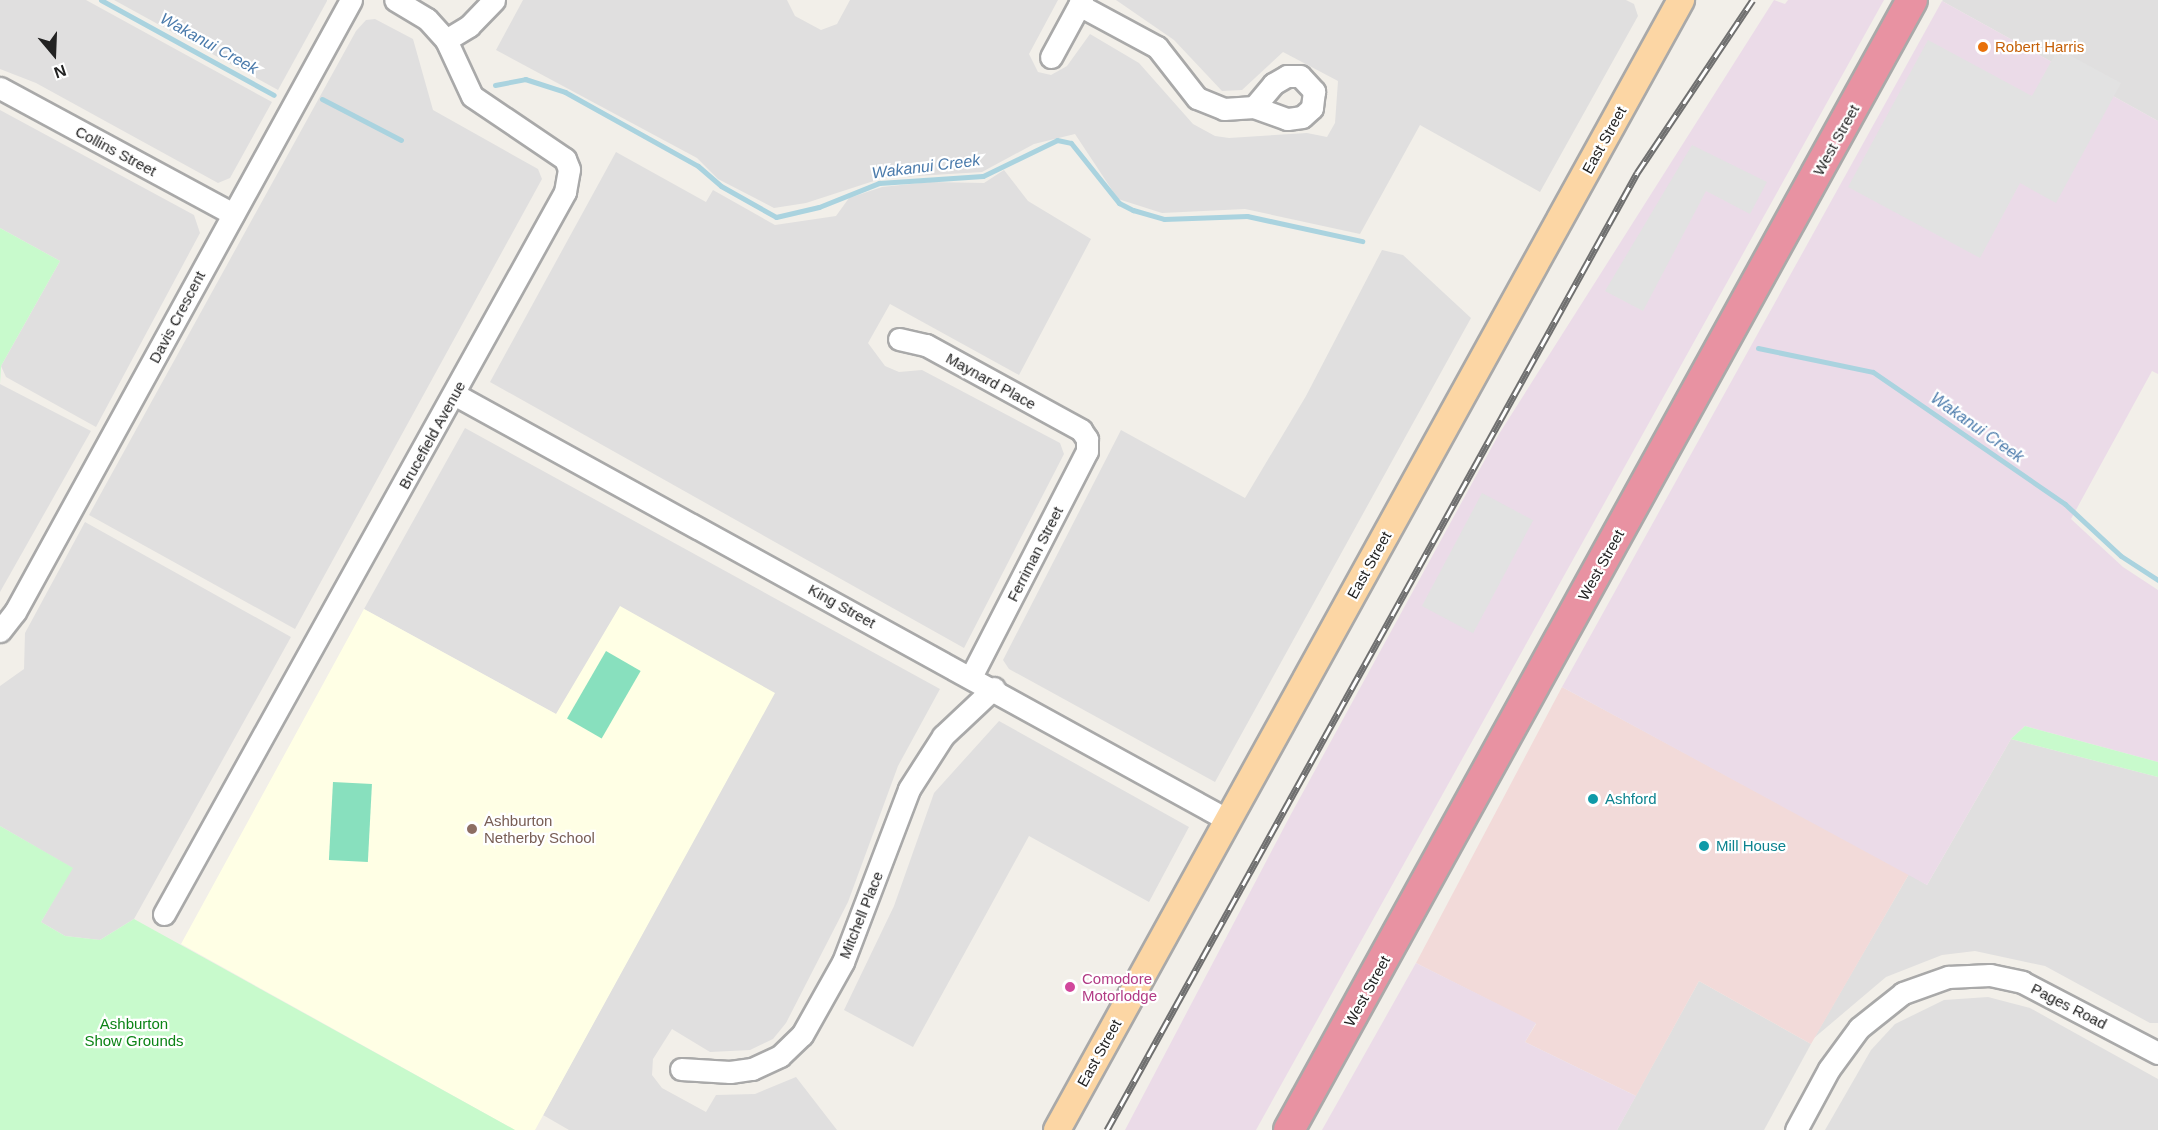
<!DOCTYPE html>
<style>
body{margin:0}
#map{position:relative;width:2158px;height:1130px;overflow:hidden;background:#f2efe9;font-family:Helvetica,sans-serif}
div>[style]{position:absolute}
.residential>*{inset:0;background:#e0dfdf}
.commercial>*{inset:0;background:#f2dad9}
.industrial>*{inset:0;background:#ebdbe8}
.education>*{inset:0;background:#ffffe5}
.park>*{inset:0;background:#c8facc}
.pitch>*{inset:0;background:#88e0be;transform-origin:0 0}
.parking>*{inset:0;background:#e2e2e2;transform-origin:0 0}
.stream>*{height:5px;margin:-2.5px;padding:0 2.5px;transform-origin:2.5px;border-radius:2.5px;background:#aad3df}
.roads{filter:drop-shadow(2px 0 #a9a9a9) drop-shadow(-2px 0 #a9a9a9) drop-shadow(0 2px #a9a9a9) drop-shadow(0 -2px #a9a9a9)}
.minor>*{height:21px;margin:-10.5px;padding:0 10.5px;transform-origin:10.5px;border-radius:10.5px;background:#fff}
.major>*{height:26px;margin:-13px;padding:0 13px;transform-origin:13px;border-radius:13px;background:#fcd6a4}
.highway>*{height:30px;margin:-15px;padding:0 15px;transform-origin:15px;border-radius:15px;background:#e892a2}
.rail>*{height:7px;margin-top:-3.5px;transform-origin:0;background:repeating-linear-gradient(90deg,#fff 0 14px,#707070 0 28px);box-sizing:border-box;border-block:2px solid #707070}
.dots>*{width:16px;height:16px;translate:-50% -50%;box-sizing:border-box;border:3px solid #fff;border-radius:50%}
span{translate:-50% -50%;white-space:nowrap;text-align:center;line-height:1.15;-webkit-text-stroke:4.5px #fff;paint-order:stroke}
.food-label{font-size:15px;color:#c56008}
.left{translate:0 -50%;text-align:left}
.street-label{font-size:15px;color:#222}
.culture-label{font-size:15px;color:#0d838f}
.education-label{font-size:15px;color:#785e54}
.hotel-label{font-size:15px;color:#b23c85}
.park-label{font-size:15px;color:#0c8416}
.water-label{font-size:16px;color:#4a7aab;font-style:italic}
.north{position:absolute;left:24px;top:24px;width:60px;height:60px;-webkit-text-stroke:4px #fff;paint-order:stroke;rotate:161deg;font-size:16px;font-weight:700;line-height:24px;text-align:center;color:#222}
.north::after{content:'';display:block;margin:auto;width:21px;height:27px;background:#222;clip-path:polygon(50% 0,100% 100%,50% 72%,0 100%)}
</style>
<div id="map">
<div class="residential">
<i style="clip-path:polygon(0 0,86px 0,272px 102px,230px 178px,218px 183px,36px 83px,0 69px)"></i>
<i style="clip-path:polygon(114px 0,327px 0,327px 1px,278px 90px)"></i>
<i style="clip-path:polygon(523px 0,787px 0,795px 16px,821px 30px,837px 24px,850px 0,1058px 0,1029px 54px,1038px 72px,1051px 75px,1067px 66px,1090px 34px,1139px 63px,1193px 124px,1215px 136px,1229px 138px,1307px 133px,1327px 137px,1335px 123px,1338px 81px,1283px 52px,1242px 90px,1222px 91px,1174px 40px,1116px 0,1626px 0,1634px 4px,1638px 16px,1540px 192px,1420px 125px,1360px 234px,1245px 209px,1162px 213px,1118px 199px,1075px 134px,1034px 144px,982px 172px,883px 178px,806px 203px,774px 208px,718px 179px,697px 158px,496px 50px)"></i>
<i style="clip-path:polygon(2158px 0,2158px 121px,1942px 1px,1943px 0)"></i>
<i style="clip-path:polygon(375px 19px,413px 39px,433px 110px,538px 169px,542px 179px,295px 629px,89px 515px,356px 31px,366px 20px)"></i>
<i style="clip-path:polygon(0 110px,194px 215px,200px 233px,96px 427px,6px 377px,1px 366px,60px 261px,0 228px)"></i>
<i style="clip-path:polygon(616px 152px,706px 202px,713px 190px,775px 225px,836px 216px,849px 198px,882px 187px,930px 182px,984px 183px,1004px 170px,1028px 201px,1091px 239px,1019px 375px,890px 304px,868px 343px,885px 366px,899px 372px,922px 370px,1060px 443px,1064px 454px,964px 648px,490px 382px)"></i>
<i style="clip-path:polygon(1382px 250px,1403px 255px,1471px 318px,1215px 782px,1009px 669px,1003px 660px,1121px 430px,1245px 498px,1306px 396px)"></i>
<i style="clip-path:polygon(0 384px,91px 431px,0 592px)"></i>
<i style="clip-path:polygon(465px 428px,940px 689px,898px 766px,848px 902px,786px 1023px,773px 1039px,750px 1050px,710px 1052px,672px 1029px,653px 1059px,652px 1075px,662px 1088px,706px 1112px,716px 1095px,755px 1094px,796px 1077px,837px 1130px,569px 1130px,543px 1115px,774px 693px,556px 714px,364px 609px)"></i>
<i style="clip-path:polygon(85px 522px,291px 637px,134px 919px,100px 940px,65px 936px,41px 922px,72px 868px,0 826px,0 686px,24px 669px,25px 633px)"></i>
<i style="clip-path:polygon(999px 721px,1189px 827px,1149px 902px,1029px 836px,913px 1047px,844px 1010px,894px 906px,934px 793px)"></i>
<i style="clip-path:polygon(2011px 739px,2158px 777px,2158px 1023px,2150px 1023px,2045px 966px,1975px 951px,1942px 955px,1886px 977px,1814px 1038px,1909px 874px,1927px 885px)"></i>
<i style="clip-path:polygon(1699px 981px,1811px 1044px,1764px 1130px,1617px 1130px)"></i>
<i style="clip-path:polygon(1988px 997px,2030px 1008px,2158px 1079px,2158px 1130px,1825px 1130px,1871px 1050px,1895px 1024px,1944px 1000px)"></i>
</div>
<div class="commercial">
<i style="clip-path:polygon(1562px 687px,1909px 874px,1811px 1044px,1699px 981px,1636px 1096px,1525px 1042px,1536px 1024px,1416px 963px)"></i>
</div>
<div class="industrial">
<i style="clip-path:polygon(1774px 0,1785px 4px,1788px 0,1884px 0,1256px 1130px,1125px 1130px,1290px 816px,1499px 434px)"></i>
<i style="clip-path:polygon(1942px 1px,2158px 121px,2158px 374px,2152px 371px,2071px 519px,2123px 567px,2158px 590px,2158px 762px,2025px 726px,2011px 739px,1927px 885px,1562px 687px)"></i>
<i style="clip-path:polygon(1416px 963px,1536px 1023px,1525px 1042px,1636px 1096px,1617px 1130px,1322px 1130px)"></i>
</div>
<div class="education">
<i style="clip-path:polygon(620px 606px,775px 693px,535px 1130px,515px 1130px,181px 944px,364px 609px,556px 714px)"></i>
</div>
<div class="park">
<i style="clip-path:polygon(0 228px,60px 261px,1px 366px,0 384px)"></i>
<i style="clip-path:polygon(2025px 726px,2158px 762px,2158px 777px,2011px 739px)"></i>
<i style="clip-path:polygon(0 826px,73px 868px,41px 922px,65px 936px,100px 940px,134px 919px,515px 1130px,0 1130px)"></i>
</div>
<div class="pitch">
<i style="left:606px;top:651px;width:40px;height:78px;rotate:30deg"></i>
<i style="left:333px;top:782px;width:39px;height:78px;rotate:3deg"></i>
</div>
<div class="parking">
<i style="clip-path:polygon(1928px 40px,2032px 96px,2058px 49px,2121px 83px,2056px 203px,2020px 183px,1980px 258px,1848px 187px)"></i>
<i style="clip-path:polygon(1692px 145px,1767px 182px,1750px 214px,1706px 191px,1643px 311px,1605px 291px)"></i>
<i style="left:1482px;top:493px;width:58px;height:128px;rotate:28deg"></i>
</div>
<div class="stream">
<i style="left:101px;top:0;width:197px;rotate:28.8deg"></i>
<i style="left:495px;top:85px;width:31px;rotate:-11deg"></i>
<i style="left:525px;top:79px;width:42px;rotate:18deg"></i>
<i style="left:565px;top:92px;width:152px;rotate:29.1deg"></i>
<i style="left:698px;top:166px;width:30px;rotate:41deg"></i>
<i style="left:721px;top:186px;width:63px;rotate:29.4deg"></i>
<i style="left:776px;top:217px;width:44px;rotate:-13.1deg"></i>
<i style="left:819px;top:207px;width:65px;rotate:-21.8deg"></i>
<i style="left:879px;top:183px;width:104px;rotate:-3.9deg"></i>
<i style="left:983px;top:176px;width:82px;rotate:-25.9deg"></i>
<i style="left:1057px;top:140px;width:14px;rotate:12deg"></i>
<i style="left:1071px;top:143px;width:77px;rotate:51.3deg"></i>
<i style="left:1119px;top:203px;width:16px;rotate:27deg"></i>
<i style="left:1133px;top:210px;width:32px;rotate:16deg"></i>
<i style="left:1164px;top:219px;width:83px;rotate:-2.1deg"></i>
<i style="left:1247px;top:216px;width:118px;rotate:12.3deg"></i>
<i style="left:322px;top:99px;width:89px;rotate:27.4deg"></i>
<i style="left:1758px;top:348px;width:117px;rotate:11.8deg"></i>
<i style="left:1873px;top:372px;width:233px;rotate:34.5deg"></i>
<i style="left:2065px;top:504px;width:76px;rotate:42.9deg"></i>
<i style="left:2121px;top:556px;width:44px;rotate:33deg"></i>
</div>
<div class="roads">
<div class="minor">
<i style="left:1079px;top:5px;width:89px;rotate:28.3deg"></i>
<i style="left:1157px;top:47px;width:65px;rotate:51.9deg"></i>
<i style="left:1197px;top:98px;width:29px;rotate:22deg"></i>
<i style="left:1224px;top:109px;width:30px;rotate:-4deg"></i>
<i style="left:1254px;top:107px;width:30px;rotate:-50deg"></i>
<i style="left:1273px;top:84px;width:16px;rotate:-30deg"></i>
<i style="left:1287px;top:76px;width:13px"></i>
<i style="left:1300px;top:76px;width:21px;rotate:47deg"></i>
<i style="left:1314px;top:91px;width:17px;rotate:97deg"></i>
<i style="left:1312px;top:108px;width:13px;rotate:138deg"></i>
<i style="left:1302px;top:117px;width:15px;rotate:172deg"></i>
<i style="left:1287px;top:119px;width:35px;rotate:-160deg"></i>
<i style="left:446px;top:40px;width:27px;rotate:-31deg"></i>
<i style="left:469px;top:26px;width:36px;rotate:-46deg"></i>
<i style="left:1051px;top:57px;width:65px;rotate:-61.5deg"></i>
<i style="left:0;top:88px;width:265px;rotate:28.4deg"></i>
<i style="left:899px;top:339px;width:28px;rotate:13deg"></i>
<i style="left:926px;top:345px;width:177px;rotate:28.7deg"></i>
<i style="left:1081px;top:430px;width:11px;rotate:56deg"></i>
<i style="left:1087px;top:439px;width:12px;rotate:90deg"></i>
<i style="left:1087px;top:451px;width:254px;rotate:117.2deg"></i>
<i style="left:454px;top:394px;width:883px;rotate:28.83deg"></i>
<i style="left:0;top:631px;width:24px;rotate:-52deg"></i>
<i style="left:15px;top:612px;width:698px;rotate:-61.23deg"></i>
<i style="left:164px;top:914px;width:826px;rotate:-60.95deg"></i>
<i style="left:565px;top:192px;width:23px;rotate:-80deg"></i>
<i style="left:569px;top:169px;width:11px;rotate:-112deg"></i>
<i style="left:565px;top:159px;width:112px;rotate:-145.9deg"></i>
<i style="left:472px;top:96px;width:62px;rotate:-114.9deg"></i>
<i style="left:446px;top:40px;width:28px;rotate:-132deg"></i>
<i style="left:427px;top:19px;width:37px;rotate:-149deg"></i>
<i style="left:681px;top:1069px;width:49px;rotate:3.5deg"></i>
<i style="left:730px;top:1072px;width:22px;rotate:-8deg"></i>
<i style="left:752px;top:1069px;width:31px;rotate:-25deg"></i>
<i style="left:780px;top:1056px;width:30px;rotate:-44deg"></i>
<i style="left:802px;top:1035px;width:84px;rotate:-60.7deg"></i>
<i style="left:843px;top:962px;width:185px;rotate:-69.1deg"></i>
<i style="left:909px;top:789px;width:63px;rotate:-57.3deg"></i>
<i style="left:943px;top:736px;width:70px;rotate:-43.3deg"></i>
<i style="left:1796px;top:1130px;width:69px;rotate:-61.6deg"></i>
<i style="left:1829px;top:1069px;width:51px;rotate:-53.8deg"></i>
<i style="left:1859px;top:1028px;width:56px;rotate:-38.5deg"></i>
<i style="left:1903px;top:993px;width:48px;rotate:-19.6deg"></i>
<i style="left:1948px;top:977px;width:42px;rotate:-2.7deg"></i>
<i style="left:1990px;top:975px;width:33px;rotate:12deg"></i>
<i style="left:2022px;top:982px;width:153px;rotate:27.6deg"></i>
</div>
<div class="major">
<i style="left:1057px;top:1130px;width:1291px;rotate:-61.09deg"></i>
</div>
<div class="highway">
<i style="left:1289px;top:1130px;width:1290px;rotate:-61.13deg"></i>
</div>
</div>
<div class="rail">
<i style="left:1107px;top:1130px;width:1094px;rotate:-61.02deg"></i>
<i style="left:1637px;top:173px;width:208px;rotate:-56.2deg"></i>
</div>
<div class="dots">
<i style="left:1983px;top:47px;background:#e8710a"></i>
<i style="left:1593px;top:799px;background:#0f9aa8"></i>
<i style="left:472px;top:829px;background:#8d6e63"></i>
<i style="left:1704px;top:846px;background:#0f9aa8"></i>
<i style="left:1070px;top:987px;background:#d1479c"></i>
</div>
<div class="food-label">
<span class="left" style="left:1995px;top:47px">Robert Harris</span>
</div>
<div class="street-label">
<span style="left:1604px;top:140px;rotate:-61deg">East Street</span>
<span style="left:1836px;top:140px;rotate:-61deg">West Street</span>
<span style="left:116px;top:151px;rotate:28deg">Collins Street</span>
<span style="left:177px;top:317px;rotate:-62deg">Davis Crescent</span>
<span style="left:991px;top:381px;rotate:29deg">Maynard Place</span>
<span style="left:432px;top:435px;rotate:-61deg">Brucefield Avenue</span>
<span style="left:1035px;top:554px;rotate:-63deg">Ferriman Street</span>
<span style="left:1369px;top:565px;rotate:-61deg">East Street</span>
<span style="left:1601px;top:565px;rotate:-61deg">West Street</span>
<span style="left:842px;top:606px;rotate:29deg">King Street</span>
<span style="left:861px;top:915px;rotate:-68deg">Mitchell Place</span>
<span style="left:1367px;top:991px;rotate:-61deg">West Street</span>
<span style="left:2069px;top:1006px;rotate:27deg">Pages Road</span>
<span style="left:1099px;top:1053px;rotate:-61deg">East Street</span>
</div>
<div class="culture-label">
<span class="left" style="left:1605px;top:799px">Ashford</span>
<span class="left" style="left:1716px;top:846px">Mill House</span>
</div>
<div class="education-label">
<span class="left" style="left:484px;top:829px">Ashburton<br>Netherby School</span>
</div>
<div class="hotel-label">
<span class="left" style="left:1082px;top:987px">Comodore<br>Motorlodge</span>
</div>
<div class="park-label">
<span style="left:134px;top:1032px">Ashburton<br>Show Grounds</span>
</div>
<div class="water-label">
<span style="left:209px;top:44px;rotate:29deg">Wakanui Creek</span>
<span style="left:926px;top:167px;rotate:-7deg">Wakanui Creek</span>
<span style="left:1977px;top:428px;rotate:35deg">Wakanui Creek</span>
</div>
<div class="north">N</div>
</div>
